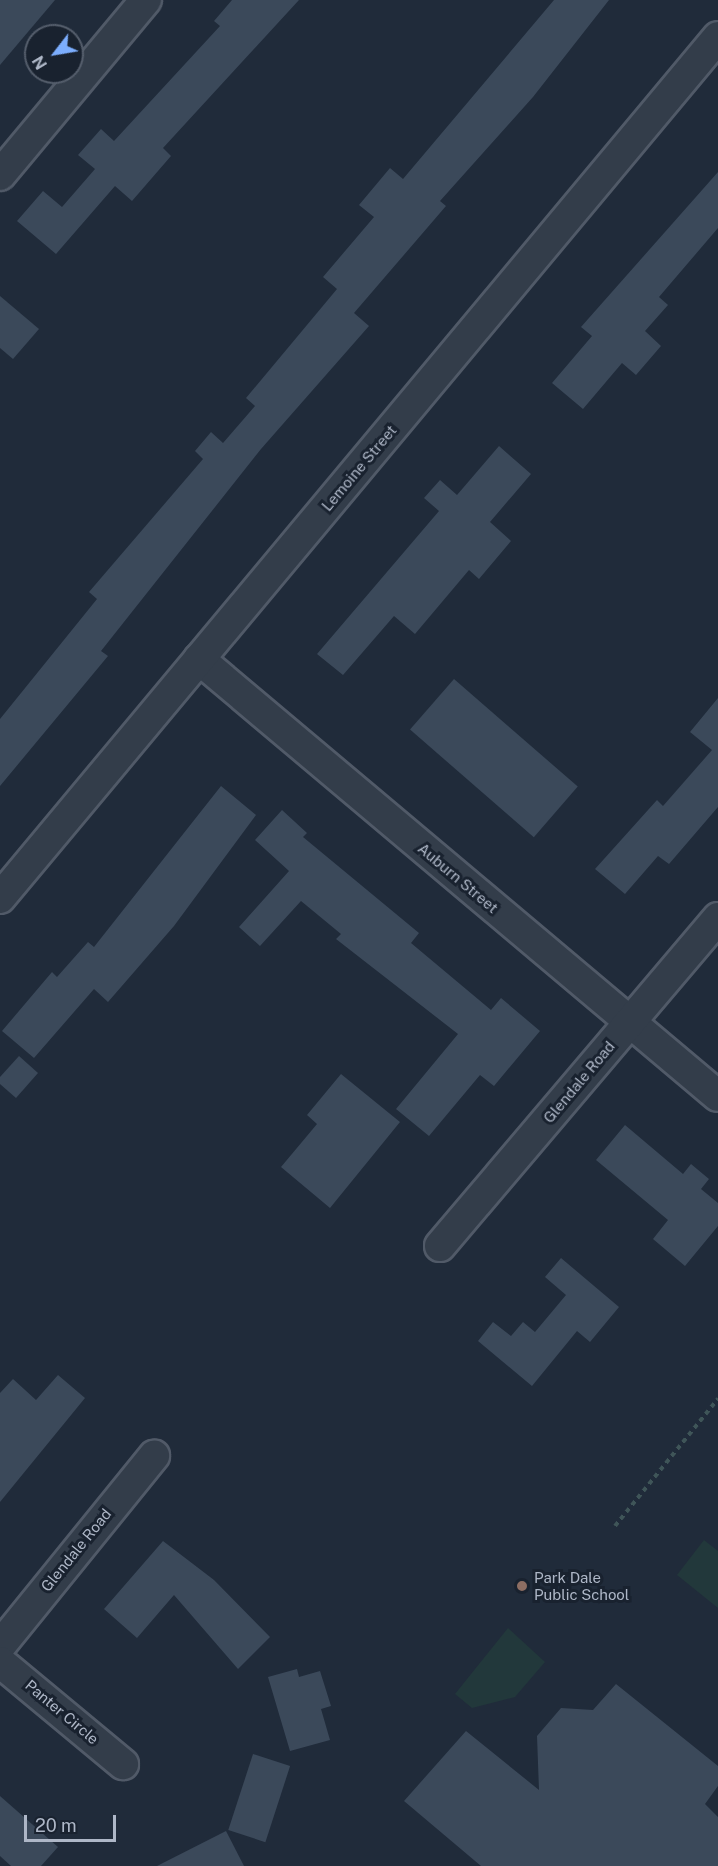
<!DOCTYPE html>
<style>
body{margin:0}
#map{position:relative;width:718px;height:1866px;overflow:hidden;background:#202b3a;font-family:"Public Sans",sans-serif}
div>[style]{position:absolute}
.green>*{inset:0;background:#22383b}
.building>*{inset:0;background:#3b495a;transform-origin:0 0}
.path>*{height:4px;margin-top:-2px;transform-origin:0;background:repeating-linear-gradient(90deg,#3f5558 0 4.5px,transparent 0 9px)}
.roads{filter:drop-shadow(2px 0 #515a68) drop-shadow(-2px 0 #515a68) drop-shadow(0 2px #515a68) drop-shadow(0 -2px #515a68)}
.street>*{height:30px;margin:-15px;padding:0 15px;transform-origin:15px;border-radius:15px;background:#333d4a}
.dots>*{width:16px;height:16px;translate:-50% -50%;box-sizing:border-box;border:3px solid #19222f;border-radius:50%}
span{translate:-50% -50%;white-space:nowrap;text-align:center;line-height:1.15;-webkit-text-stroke:6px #19222f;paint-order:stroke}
.street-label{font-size:15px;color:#aeb7c7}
.poi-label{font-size:15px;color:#aeb7c7}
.left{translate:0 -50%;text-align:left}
.north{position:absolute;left:24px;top:24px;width:60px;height:60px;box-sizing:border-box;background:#19222f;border:2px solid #555e6c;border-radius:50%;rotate:239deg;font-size:16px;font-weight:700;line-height:24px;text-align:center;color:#aeb7c7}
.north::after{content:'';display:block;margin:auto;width:21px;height:27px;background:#7caefe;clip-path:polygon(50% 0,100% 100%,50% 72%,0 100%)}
.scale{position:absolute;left:24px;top:1815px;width:92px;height:27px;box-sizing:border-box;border:3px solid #aeb7c7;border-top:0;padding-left:8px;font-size:18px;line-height:21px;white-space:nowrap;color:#aeb7c7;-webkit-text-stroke:4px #19222f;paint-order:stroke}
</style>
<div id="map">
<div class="green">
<i style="clip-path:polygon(704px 1540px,718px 1551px,718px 1608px,677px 1575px)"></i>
<i style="clip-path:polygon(508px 1628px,545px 1662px,515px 1697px,472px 1708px,455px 1694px)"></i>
</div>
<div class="building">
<i style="clip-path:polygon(0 0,55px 0,0 65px)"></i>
<i style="clip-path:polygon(232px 0,299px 0,163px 148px,171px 156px,132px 201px,115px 186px,56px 254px,17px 221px,43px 191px,62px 207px,95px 169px,78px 155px,101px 129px,114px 141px,220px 26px,214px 21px)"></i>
<i style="clip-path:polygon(554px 0,609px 0,533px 97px,440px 201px,446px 206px,354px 313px,369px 326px,261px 449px,101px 651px,108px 656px,0 786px,0 719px,97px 599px,89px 592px,203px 459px,195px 451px,211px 432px,223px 443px,255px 406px,246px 398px,337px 289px,323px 277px,374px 217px,359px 205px,390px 168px,403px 179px)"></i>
<i style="clip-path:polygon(718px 172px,718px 228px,659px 297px,668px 305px,645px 331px,661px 346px,636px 375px,622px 363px,583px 409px,552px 383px,592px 336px,581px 327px)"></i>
<i style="clip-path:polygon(0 296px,39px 329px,13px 359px,0 348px)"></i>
<i style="clip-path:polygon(499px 446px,531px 474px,490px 522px,511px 541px,479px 579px,469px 570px,415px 634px,394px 616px,343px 675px,317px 654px,439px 511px,424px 498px,440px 480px,457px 495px)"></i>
<i style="left:454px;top:679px;width:164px;height:67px;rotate:41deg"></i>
<i style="clip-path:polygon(718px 698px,718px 807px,669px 864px,658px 856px,625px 894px,595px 869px,657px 800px,663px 806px,712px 750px,690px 732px)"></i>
<i style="clip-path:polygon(221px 786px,256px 815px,174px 926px,108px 1002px,94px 989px,34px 1058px,2px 1031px,52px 972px,57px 977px,88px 942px,94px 947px)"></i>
<i style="clip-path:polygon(282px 810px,307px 833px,303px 837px,419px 933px,411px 943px,491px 1010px,501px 998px,540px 1031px,494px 1086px,480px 1075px,429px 1136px,396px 1109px,458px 1034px,336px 939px,341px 934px,301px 901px,260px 946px,239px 927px,289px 871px,255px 840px)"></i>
<i style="clip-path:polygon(19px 1056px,38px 1073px,16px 1098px,0 1084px,0 1077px)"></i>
<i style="clip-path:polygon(341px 1074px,400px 1122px,330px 1208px,281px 1167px,317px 1124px,307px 1115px)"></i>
<i style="clip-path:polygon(625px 1125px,683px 1174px,691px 1164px,709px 1179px,701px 1189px,718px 1203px,718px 1226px,685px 1266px,653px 1239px,668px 1220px,596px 1160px)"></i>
<i style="clip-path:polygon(561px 1258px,619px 1307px,590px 1342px,577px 1331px,532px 1386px,478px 1341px,493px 1322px,511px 1336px,523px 1322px,535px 1332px,566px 1295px,545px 1277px)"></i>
<i style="clip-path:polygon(58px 1375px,85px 1398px,0 1502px,0 1393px,13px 1379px,36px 1400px)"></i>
<i style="clip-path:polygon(163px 1541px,214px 1580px,270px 1637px,238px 1669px,174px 1595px,137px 1638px,104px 1609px)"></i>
<i style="clip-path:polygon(297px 1669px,299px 1677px,320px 1671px,331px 1706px,321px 1709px,330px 1740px,290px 1751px,268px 1677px)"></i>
<i style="clip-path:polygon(616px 1684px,718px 1766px,718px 1786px,705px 1804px,718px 1817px,718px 1866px,481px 1866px,404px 1801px,466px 1731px,539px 1790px,537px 1736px,561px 1708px,593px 1710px)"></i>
<i style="left:253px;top:1754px;width:39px;height:80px;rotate:18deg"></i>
<i style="clip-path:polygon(0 1796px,58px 1847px,41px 1866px,11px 1866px,0 1856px)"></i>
<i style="clip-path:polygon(226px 1831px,244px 1866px,157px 1866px)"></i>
</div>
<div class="path">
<i style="left:615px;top:1526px;width:164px;rotate:-51deg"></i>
</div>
<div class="roads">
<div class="street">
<i style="left:0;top:175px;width:228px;rotate:-50.2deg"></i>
<i style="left:199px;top:659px;width:678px;rotate:40.1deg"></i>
<i style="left:0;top:898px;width:1121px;rotate:-50.17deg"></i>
<i style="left:440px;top:1246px;width:430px;rotate:-49.7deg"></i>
<i style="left:0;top:1646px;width:245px;rotate:-51deg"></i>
<i style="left:0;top:1662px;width:160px;rotate:39.7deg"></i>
</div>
</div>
<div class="dots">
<i style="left:522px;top:1586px;background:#8d6e63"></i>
</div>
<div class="street-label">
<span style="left:359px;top:468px;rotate:-50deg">Lemoine Street</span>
<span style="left:458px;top:878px;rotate:40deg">Auburn Street</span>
<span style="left:579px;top:1082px;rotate:-50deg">Glendale Road</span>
<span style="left:76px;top:1550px;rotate:-51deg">Glendale Road</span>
<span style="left:62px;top:1712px;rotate:40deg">Panter Circle</span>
</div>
<div class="poi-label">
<span class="left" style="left:534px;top:1586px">Park Dale<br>Public School</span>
</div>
<div class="north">N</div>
<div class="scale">20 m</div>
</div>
